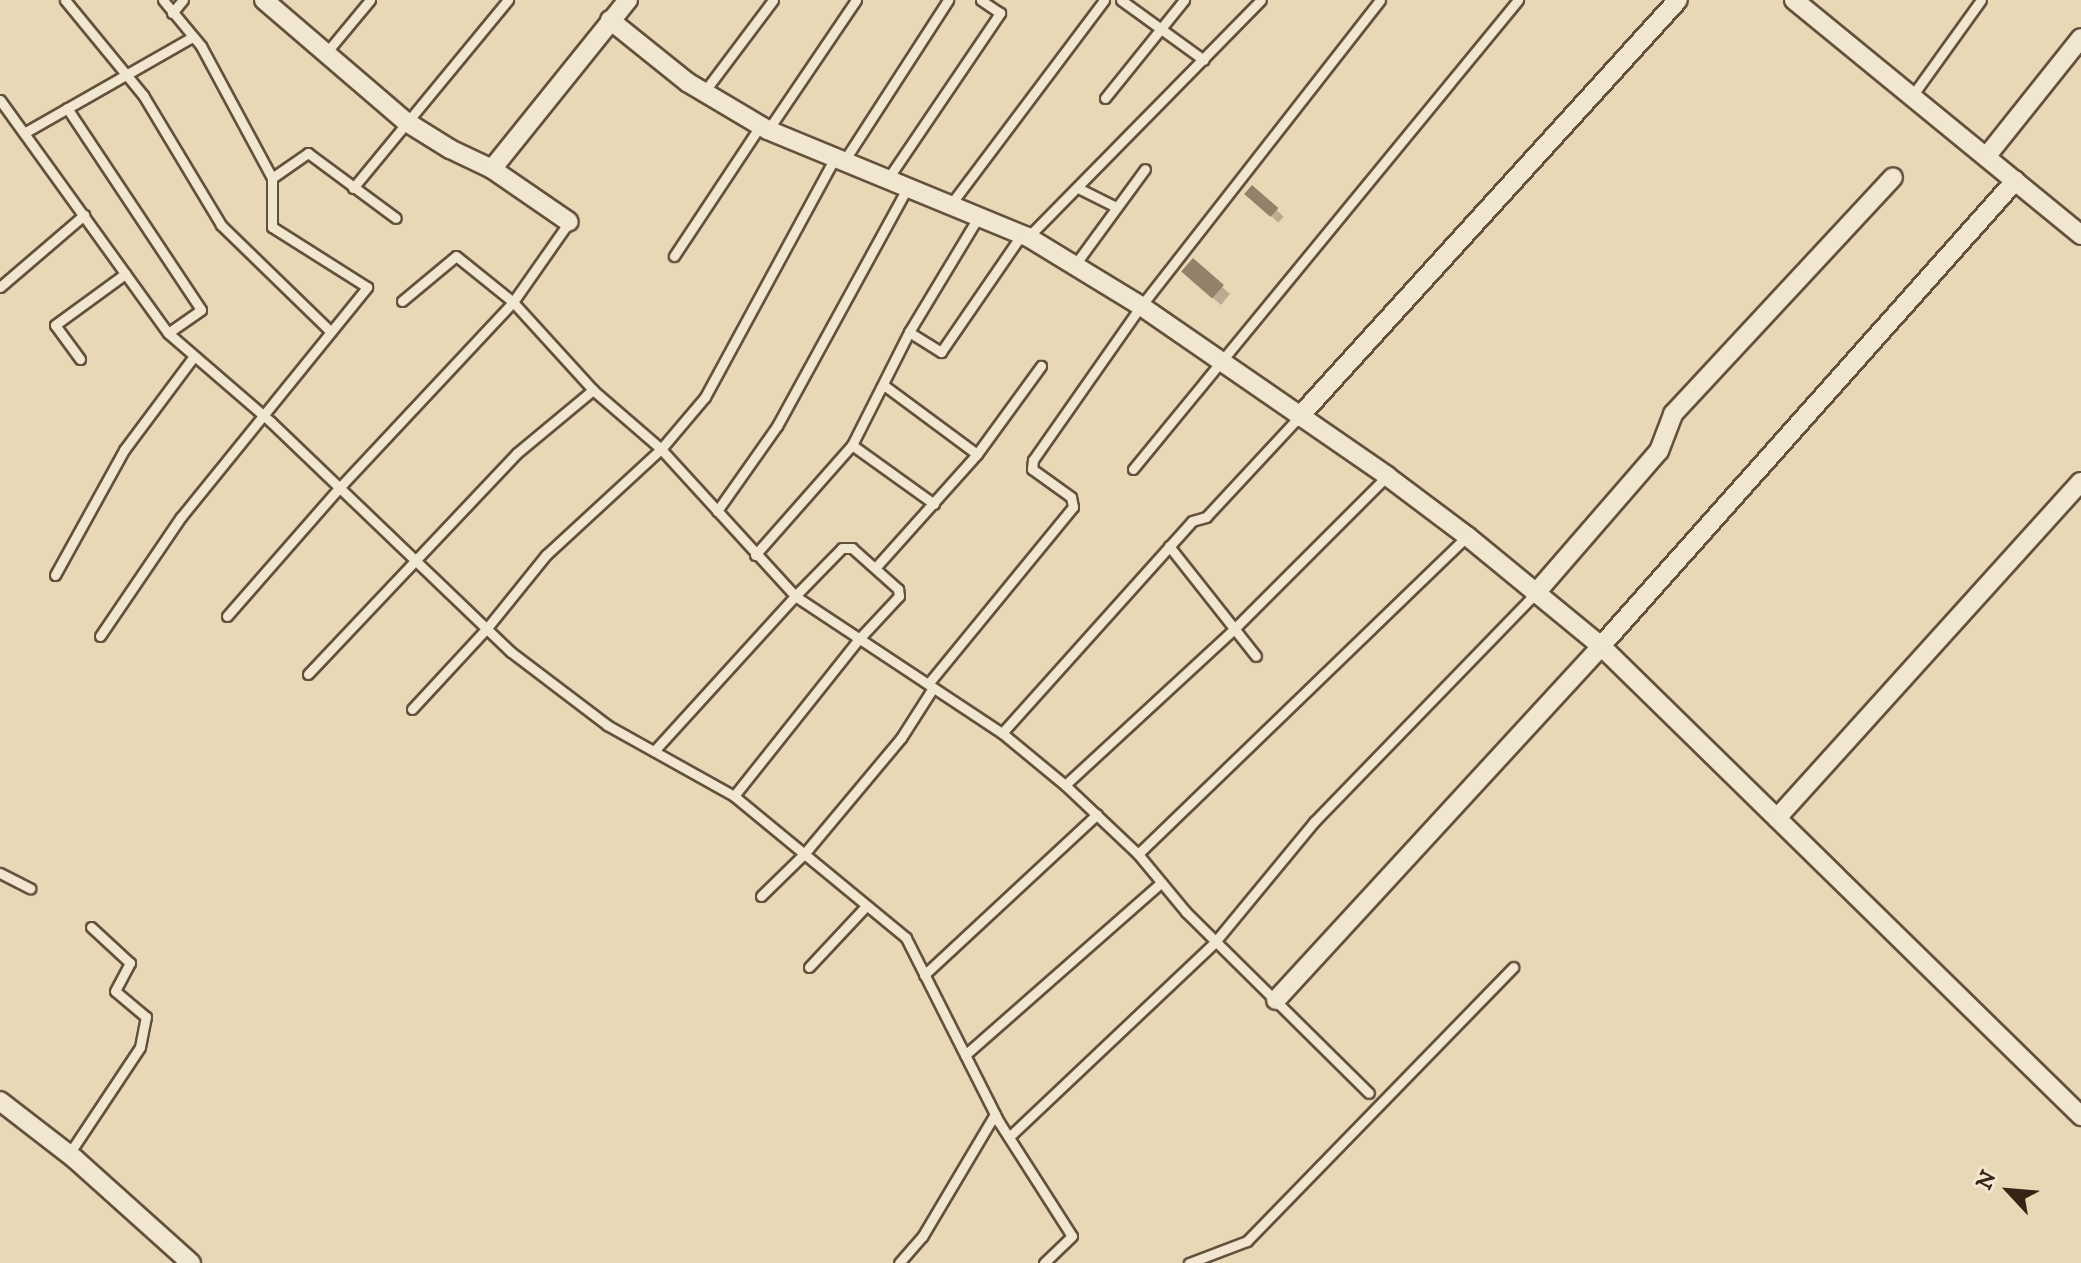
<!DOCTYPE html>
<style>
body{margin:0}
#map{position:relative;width:2081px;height:1263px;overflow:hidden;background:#e9d8b6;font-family:"IM FELL DW Pica",serif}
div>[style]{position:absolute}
.shadow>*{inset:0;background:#0003;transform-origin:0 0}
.building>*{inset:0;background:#938269;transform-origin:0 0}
.roads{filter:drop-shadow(2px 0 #63513d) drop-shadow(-2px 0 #63513d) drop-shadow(0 2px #63513d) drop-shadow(0 -2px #63513d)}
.service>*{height:9px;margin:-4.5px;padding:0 4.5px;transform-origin:4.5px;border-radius:4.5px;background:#f1e6d0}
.minor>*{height:18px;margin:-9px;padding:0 9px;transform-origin:9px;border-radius:9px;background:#f1e6d0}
span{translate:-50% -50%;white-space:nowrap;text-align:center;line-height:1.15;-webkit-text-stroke:6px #f1e6d0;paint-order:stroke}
.north{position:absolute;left:1969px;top:1151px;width:80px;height:80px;-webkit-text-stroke:6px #f1e6d0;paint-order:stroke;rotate:296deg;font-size:22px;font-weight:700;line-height:32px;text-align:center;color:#362415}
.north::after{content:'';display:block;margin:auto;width:28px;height:36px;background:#362415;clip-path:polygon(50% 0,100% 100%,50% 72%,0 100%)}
</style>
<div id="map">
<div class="shadow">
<i style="left:1253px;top:188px;width:42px;height:8px;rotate:43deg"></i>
<i style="clip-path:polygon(1193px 261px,1230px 294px,1221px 305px,1192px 280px)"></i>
</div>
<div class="building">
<i style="left:1252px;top:185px;width:35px;height:12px;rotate:41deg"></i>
<i style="left:1193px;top:258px;width:41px;height:18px;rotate:41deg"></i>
</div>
<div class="roads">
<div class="service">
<i style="left:65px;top:0;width:123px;rotate:50.6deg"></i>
<i style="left:143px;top:95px;width:152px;rotate:59deg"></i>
<i style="left:221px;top:225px;width:153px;rotate:44.2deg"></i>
<i style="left:163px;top:0;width:60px;rotate:50.4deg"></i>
<i style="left:201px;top:46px;width:150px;rotate:61.7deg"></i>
<i style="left:1121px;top:0;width:102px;rotate:35.9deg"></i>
<i style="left:172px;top:13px;width:17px;rotate:-50deg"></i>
<i style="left:326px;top:53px;width:69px;rotate:-50.3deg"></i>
<i style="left:704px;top:92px;width:115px;rotate:-53.1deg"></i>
<i style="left:1912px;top:96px;width:118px;rotate:-54.3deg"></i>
<i style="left:1105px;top:98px;width:126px;rotate:-51.1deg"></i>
<i style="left:0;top:100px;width:287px;rotate:54.2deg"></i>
<i style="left:168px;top:333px;width:136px;rotate:40.8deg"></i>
<i style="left:271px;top:422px;width:332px;rotate:43.8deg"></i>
<i style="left:511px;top:652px;width:121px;rotate:37.2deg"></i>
<i style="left:607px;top:725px;width:145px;rotate:29.2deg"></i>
<i style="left:734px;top:796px;width:223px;rotate:39.5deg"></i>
<i style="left:906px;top:938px;width:206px;rotate:63.2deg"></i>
<i style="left:999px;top:1122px;width:135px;rotate:57.4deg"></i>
<i style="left:1072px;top:1236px;width:39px;rotate:136deg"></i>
<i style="left:67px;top:108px;width:242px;rotate:56.4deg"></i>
<i style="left:201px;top:310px;width:40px;rotate:145.1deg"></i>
<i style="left:768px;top:130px;width:157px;rotate:-55.9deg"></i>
<i style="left:24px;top:133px;width:193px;rotate:-29.7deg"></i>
<i style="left:844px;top:161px;width:192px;rotate:-57.1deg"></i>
<i style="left:887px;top:180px;width:202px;rotate:-55.9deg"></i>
<i style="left:1000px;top:13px;width:23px;rotate:-146deg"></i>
<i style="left:353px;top:188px;width:244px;rotate:-50.5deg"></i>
<i style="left:1078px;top:188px;width:42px;rotate:26.6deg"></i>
<i style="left:951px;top:204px;width:255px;rotate:-53.1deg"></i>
<i style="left:1028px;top:237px;width:332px;rotate:-45.5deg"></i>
<i style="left:674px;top:256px;width:156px;rotate:-56.5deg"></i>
<i style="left:1074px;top:266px;width:120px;rotate:-53.8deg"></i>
<i style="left:0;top:287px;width:111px;rotate:-40.6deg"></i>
<i style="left:402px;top:301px;width:70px;rotate:-39.8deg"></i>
<i style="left:456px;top:256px;width:73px;rotate:38.9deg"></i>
<i style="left:513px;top:302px;width:119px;rotate:47.7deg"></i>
<i style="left:593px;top:390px;width:90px;rotate:40.9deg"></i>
<i style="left:661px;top:449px;width:199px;rotate:47.6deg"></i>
<i style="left:795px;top:596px;width:248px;rotate:33.5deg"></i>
<i style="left:1002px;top:733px;width:82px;rotate:39.5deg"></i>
<i style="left:1065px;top:785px;width:100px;rotate:43.4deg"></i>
<i style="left:1138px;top:854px;width:75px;rotate:50.4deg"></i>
<i style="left:1186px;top:912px;width:257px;rotate:44.7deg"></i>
<i style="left:909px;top:332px;width:38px;rotate:32deg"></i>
<i style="left:941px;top:352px;width:143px;rotate:-55.5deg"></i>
<i style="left:80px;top:359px;width:42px;rotate:-126.3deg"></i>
<i style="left:55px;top:325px;width:87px;rotate:-36.1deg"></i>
<i style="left:885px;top:386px;width:114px;rotate:36.5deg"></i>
<i style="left:852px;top:445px;width:101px;rotate:35.7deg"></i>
<i style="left:1133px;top:469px;width:607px;rotate:-50.62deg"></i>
<i style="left:717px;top:511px;width:104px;rotate:-54.8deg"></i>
<i style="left:777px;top:426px;width:270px;rotate:-61.3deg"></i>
<i style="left:1169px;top:546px;width:140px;rotate:51.7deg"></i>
<i style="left:755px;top:555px;width:147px;rotate:-48.6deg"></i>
<i style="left:852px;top:445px;width:127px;rotate:-63.2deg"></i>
<i style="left:909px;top:332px;width:135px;rotate:-58.9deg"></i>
<i style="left:876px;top:567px;width:152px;rotate:-48.2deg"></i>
<i style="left:977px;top:454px;width:109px;rotate:-54deg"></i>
<i style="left:55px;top:575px;width:143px;rotate:-61.1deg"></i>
<i style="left:124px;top:450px;width:117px;rotate:-53.3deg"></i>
<i style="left:227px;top:616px;width:171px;rotate:-48.8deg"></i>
<i style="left:340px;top:487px;width:253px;rotate:-46.9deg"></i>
<i style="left:513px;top:302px;width:98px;rotate:-55deg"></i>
<i style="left:100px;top:636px;width:144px;rotate:-55.8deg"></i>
<i style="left:181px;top:517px;width:296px;rotate:-51deg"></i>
<i style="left:367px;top:287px;width:112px;rotate:-147.7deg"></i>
<i style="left:272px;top:227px;width:49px;rotate:-90deg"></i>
<i style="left:272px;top:178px;width:44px;rotate:-34.8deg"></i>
<i style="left:308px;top:153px;width:109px;rotate:36.5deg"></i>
<i style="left:308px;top:674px;width:304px;rotate:-46.6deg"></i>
<i style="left:517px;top:453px;width:99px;rotate:-39.7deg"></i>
<i style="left:928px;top:684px;width:229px;rotate:-50.7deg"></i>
<i style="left:1073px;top:507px;width:10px;rotate:-101deg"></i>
<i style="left:1071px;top:497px;width:48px;rotate:-144.3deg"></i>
<i style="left:1032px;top:469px;width:9px;rotate:-84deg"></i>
<i style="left:1033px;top:460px;width:188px;rotate:-55deg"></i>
<i style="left:1141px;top:306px;width:388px;rotate:-52deg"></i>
<i style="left:412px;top:709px;width:110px;rotate:-47.2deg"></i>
<i style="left:487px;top:628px;width:94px;rotate:-51.1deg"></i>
<i style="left:546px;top:555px;width:156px;rotate:-42.7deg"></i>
<i style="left:661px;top:449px;width:68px;rotate:-49.8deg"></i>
<i style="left:705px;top:397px;width:271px;rotate:-61.5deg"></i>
<i style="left:1002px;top:733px;width:285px;rotate:-48.1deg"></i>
<i style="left:1192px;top:521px;width:15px;rotate:-16deg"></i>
<i style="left:1206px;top:517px;width:137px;rotate:-47.1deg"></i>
<i style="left:654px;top:751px;width:210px;rotate:-47.7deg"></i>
<i style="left:795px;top:596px;width:67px;rotate:-45.6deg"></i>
<i style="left:842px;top:548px;width:10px"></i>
<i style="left:852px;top:548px;width:62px;rotate:41.7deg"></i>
<i style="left:898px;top:589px;width:7px;rotate:82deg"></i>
<i style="left:899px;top:596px;width:60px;rotate:133deg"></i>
<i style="left:858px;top:640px;width:199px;rotate:128.5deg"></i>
<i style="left:1065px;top:785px;width:229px;rotate:-42.7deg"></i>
<i style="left:1233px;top:630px;width:218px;rotate:-45deg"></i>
<i style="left:1138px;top:854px;width:458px;rotate:-44deg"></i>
<i style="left:0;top:873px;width:34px;rotate:27deg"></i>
<i style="left:761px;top:896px;width:60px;rotate:-44.3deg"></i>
<i style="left:804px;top:854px;width:151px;rotate:-50.1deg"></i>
<i style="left:901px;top:738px;width:59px;rotate:-57.4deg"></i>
<i style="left:809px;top:967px;width:83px;rotate:-46.9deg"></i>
<i style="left:924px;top:975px;width:236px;rotate:-42.9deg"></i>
<i style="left:965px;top:1055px;width:261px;rotate:-41.3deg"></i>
<i style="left:1009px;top:1137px;width:284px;rotate:-43.4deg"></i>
<i style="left:1215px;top:942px;width:156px;rotate:-50.5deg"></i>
<i style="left:1314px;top:822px;width:318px;rotate:-45.9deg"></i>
<i style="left:69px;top:1154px;width:128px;rotate:-56.4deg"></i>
<i style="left:140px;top:1047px;width:31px;rotate:-79deg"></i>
<i style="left:146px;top:1017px;width:40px;rotate:-140deg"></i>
<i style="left:115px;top:991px;width:32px;rotate:-62deg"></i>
<i style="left:130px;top:963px;width:53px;rotate:-137.3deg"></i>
<i style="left:899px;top:1263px;width:35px;rotate:-49deg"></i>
<i style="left:922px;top:1237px;width:143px;rotate:-59.3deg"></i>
<i style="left:1189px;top:1263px;width:62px;rotate:-20.8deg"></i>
<i style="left:1247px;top:1241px;width:382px;rotate:-45.8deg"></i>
</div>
<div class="minor">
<i style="left:264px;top:0;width:186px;rotate:40.6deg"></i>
<i style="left:405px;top:121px;width:53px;rotate:31.9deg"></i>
<i style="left:450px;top:149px;width:47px;rotate:25.5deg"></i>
<i style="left:492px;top:169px;width:93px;rotate:34.5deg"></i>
<i style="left:1794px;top:0;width:371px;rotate:39.3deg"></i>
<i style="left:610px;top:20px;width:99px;rotate:38.8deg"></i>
<i style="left:687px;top:82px;width:94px;rotate:30.7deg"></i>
<i style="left:768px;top:130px;width:281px;rotate:22.4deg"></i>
<i style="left:1028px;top:237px;width:132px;rotate:31.4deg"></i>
<i style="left:1141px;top:306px;width:299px;rotate:34.6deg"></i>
<i style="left:1387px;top:476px;width:100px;rotate:36.9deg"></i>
<i style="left:1467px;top:536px;width:173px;rotate:39.4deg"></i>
<i style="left:1601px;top:646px;width:672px;rotate:44.4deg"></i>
<i style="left:1986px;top:157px;width:152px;rotate:-51.4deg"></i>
<i style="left:492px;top:169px;width:217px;rotate:-51.2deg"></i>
<i style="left:1299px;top:417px;width:563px;rotate:-47.73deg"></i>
<i style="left:1535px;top:594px;width:189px;rotate:-49.1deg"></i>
<i style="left:1659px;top:451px;width:40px;rotate:-69deg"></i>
<i style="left:1673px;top:414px;width:323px;rotate:-47.1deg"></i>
<i style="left:1777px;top:818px;width:453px;rotate:-47.9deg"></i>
<i style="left:1276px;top:1000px;width:481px;rotate:-47.4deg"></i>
<i style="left:1601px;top:646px;width:623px;rotate:-48.32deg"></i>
<i style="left:0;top:1101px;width:95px;rotate:37.7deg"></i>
<i style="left:75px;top:1159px;width:156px;rotate:41.9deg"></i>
</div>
</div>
<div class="north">N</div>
</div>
